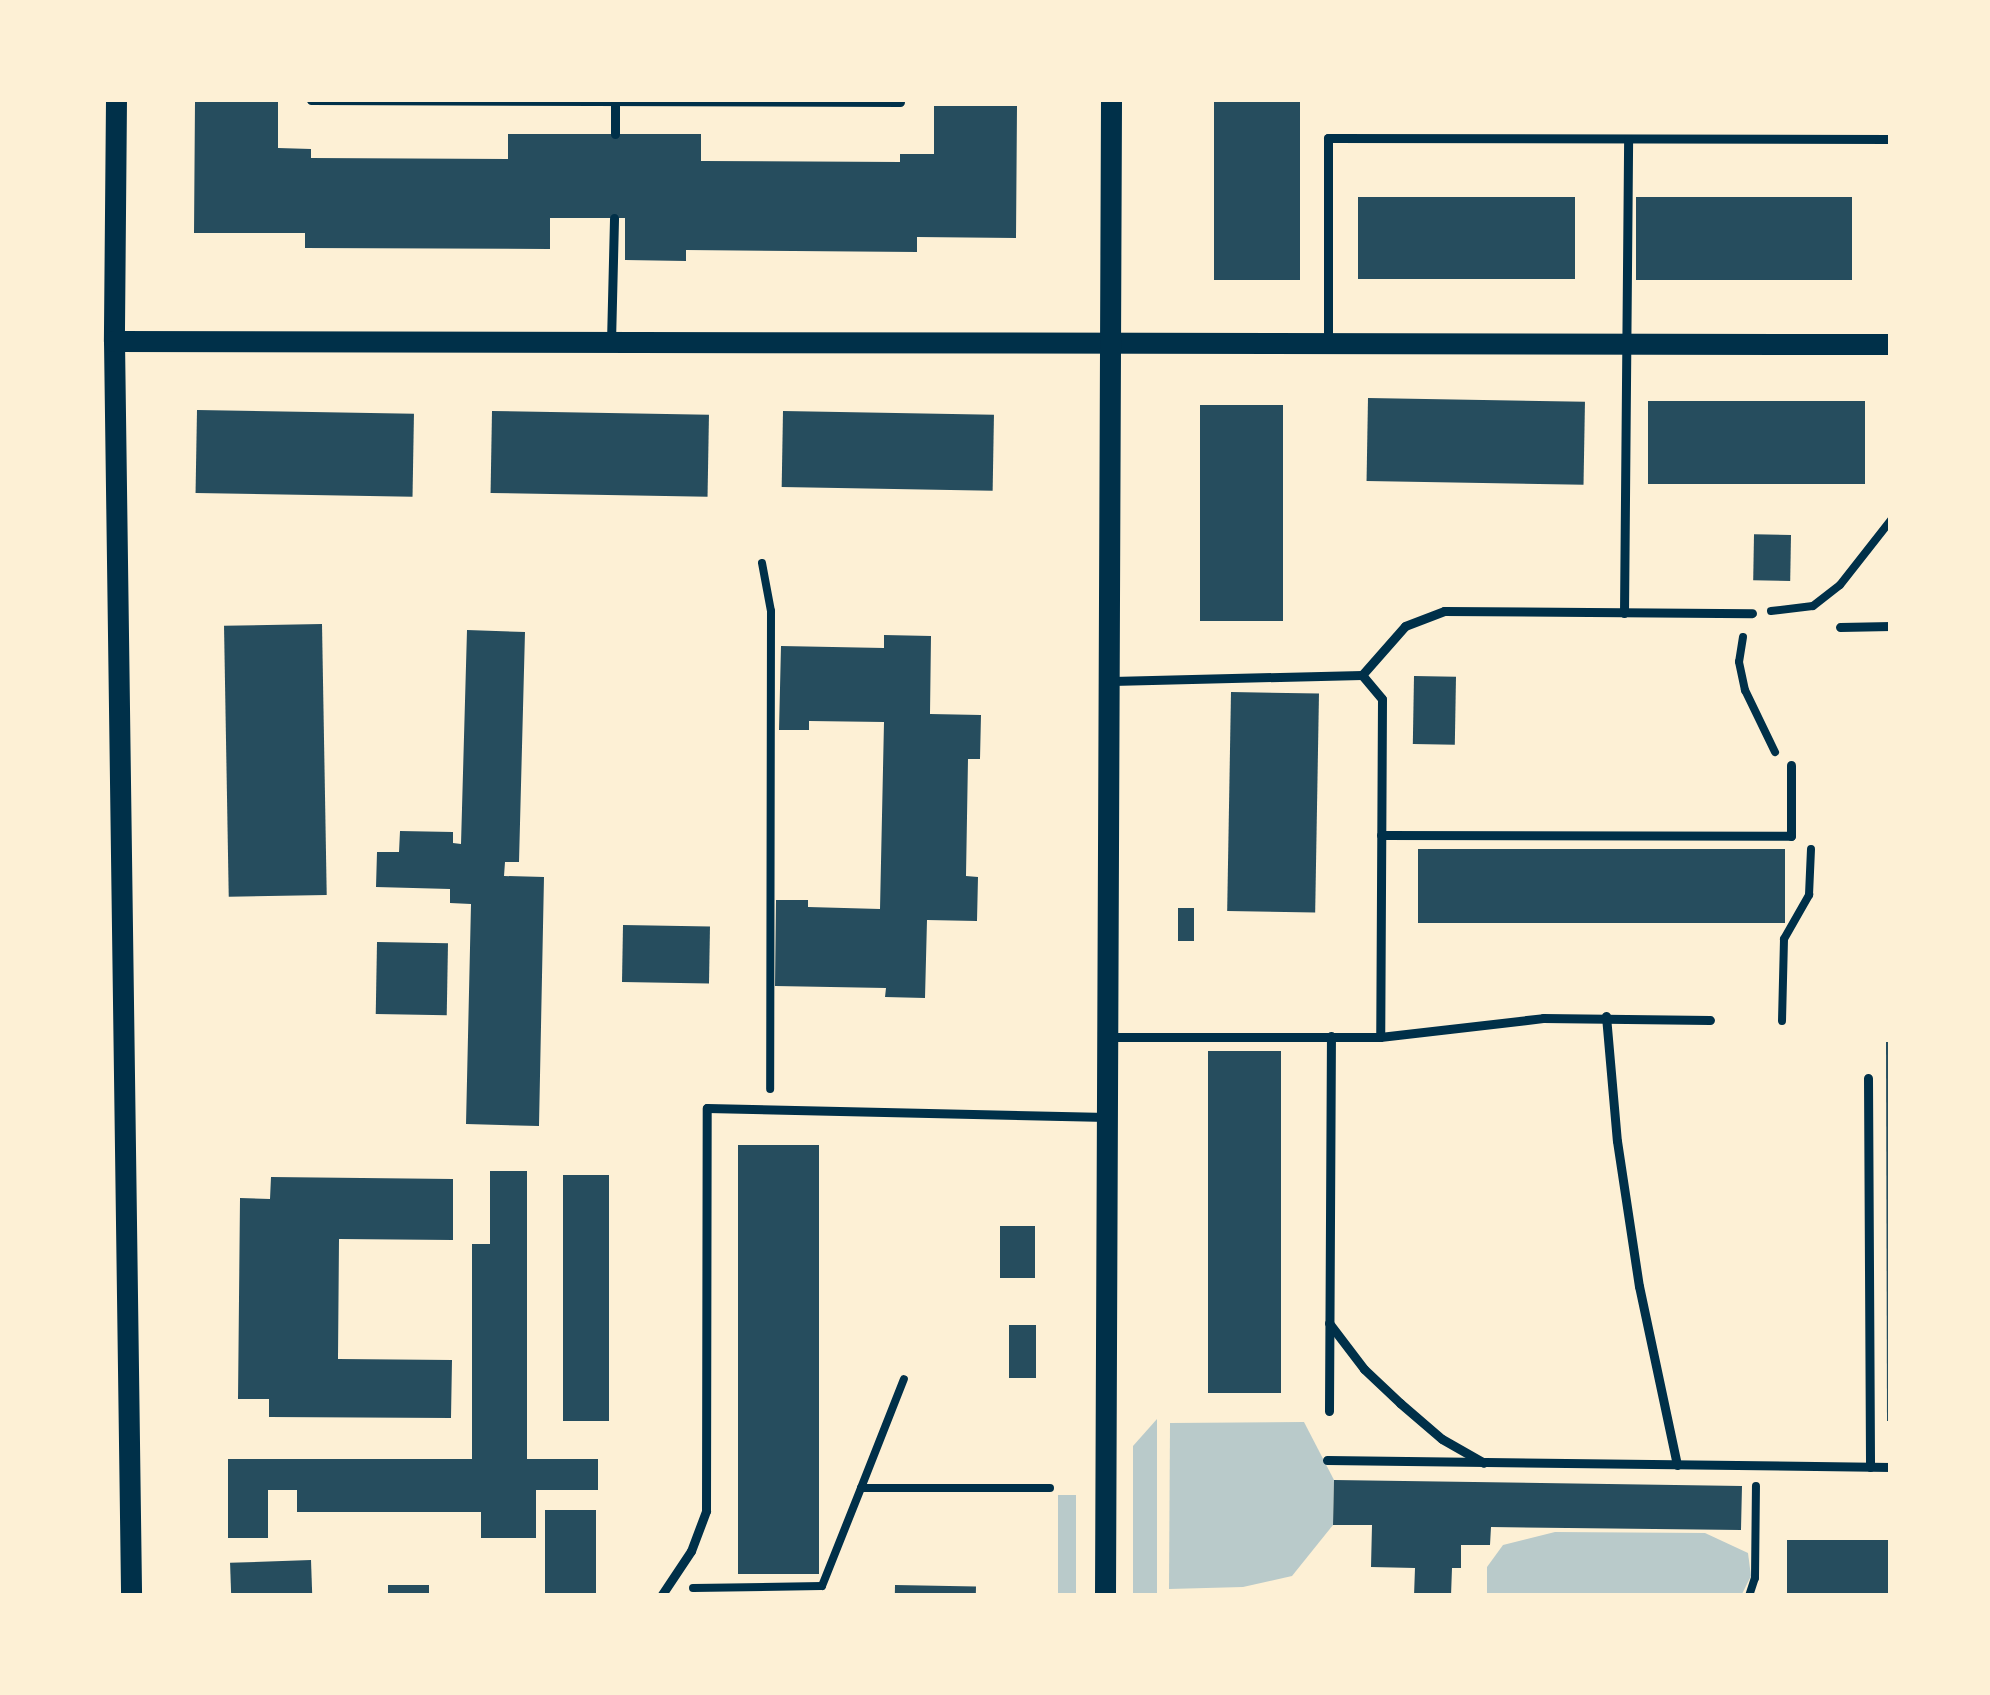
<!DOCTYPE html>
<style>
body{margin:0}
#map{position:relative;width:1990px;height:1695px;overflow:hidden;background:#fdf0d5;font-family:"Sofia Sans Condensed",sans-serif}
div>[style]{position:absolute}
.green>*{inset:0;background:#b9caca;transform-origin:0 0}
.building>*{inset:0;background:#264d5e;transform-origin:0 0}
.path>*{height:8px;margin:-4px;padding:0 4px;transform-origin:4px;border-radius:4px;background:#003049}
.service>*{height:9px;margin:-4.5px;padding:0 4.5px;transform-origin:4.5px;border-radius:4.5px;background:#003049}
.tertiary>*{height:21px;margin:-10.5px;padding:0 10.5px;transform-origin:10.5px;border-radius:10.5px;background:#003049}
span{translate:-50% -50%;white-space:nowrap;text-align:center;line-height:1.15;-webkit-text-stroke:12px #fdf0d5;paint-order:stroke}
.frame{position:absolute;inset:0;border:102px solid #fdf0d5;pointer-events:none}
</style>
<div id="map">
<div class="green">
<i style="clip-path:polygon(1157px 1419px,1157px 1596px,1133px 1596px,1133px 1446px)"></i>
<i style="clip-path:polygon(1304px 1422px,1334px 1480px,1333px 1525px,1292px 1576px,1243px 1587px,1169px 1589px,1170px 1423px)"></i>
<i style="left:1058px;top:1495px;width:18px;height:101px"></i>
<i style="clip-path:polygon(1555px 1532px,1705px 1533px,1748px 1553px,1751px 1576px,1741px 1596px,1487px 1596px,1487px 1567px,1503px 1545px)"></i>
</div>
<div class="building">
<i style="left:1214px;top:99px;width:86px;height:181px"></i>
<i style="clip-path:polygon(195px 100px,278px 101px,278px 148px,311px 149px,311px 158px,508px 159px,508px 134px,701px 134px,701px 161px,900px 162px,900px 154px,934px 154px,934px 106px,1017px 106px,1016px 238px,917px 237px,917px 252px,686px 250px,686px 261px,625px 260px,625px 218px,550px 218px,550px 249px,305px 248px,305px 233px,194px 233px)"></i>
<i style="left:1358px;top:197px;width:217px;height:82px"></i>
<i style="left:1636px;top:197px;width:216px;height:83px"></i>
<i style="left:1368px;top:398px;width:217px;height:83px;rotate:1deg"></i>
<i style="left:1648px;top:401px;width:217px;height:83px"></i>
<i style="left:1200px;top:405px;width:83px;height:216px"></i>
<i style="left:197px;top:410px;width:217px;height:83px;rotate:1deg"></i>
<i style="left:492px;top:411px;width:217px;height:82px;rotate:1deg"></i>
<i style="left:783px;top:411px;width:211px;height:76px;rotate:1deg"></i>
<i style="left:1791px;top:535px;width:46px;height:37px;rotate:91deg"></i>
<i style="left:322px;top:624px;width:271px;height:98px;rotate:89deg"></i>
<i style="clip-path:polygon(467px 630px,525px 632px,519px 862px,505px 862px,504px 876px,544px 877px,539px 1126px,466px 1124px,471px 904px,450px 903px,450px 889px,376px 887px,377px 852px,399px 852px,400px 831px,453px 832px,453px 843px,461px 844px)"></i>
<i style="clip-path:polygon(884px 635px,931px 636px,930px 714px,981px 715px,980px 759px,968px 759px,966px 876px,978px 877px,977px 921px,927px 920px,925px 998px,885px 997px,886px 988px,775px 986px,776px 900px,808px 900px,808px 907px,880px 909px,884px 722px,809px 721px,809px 730px,779px 730px,781px 646px,884px 648px)"></i>
<i style="left:1414px;top:676px;width:42px;height:68px;rotate:1deg"></i>
<i style="left:1231px;top:692px;width:88px;height:219px;rotate:1deg"></i>
<i style="left:1418px;top:849px;width:367px;height:74px"></i>
<i style="left:1178px;top:908px;width:16px;height:33px"></i>
<i style="left:623px;top:925px;width:87px;height:57px;rotate:1deg"></i>
<i style="left:377px;top:942px;width:71px;height:72px;rotate:1deg"></i>
<i style="clip-path:polygon(1886px 1042px,1891px 1042px,1891px 1421px,1887px 1421px)"></i>
<i style="left:1208px;top:1051px;width:73px;height:342px"></i>
<i style="left:738px;top:1145px;width:81px;height:429px"></i>
<i style="clip-path:polygon(490px 1171px,527px 1171px,527px 1459px,598px 1459px,598px 1490px,536px 1490px,536px 1538px,481px 1538px,481px 1512px,297px 1512px,297px 1490px,268px 1490px,268px 1538px,228px 1538px,228px 1459px,472px 1459px,472px 1244px,490px 1244px)"></i>
<i style="left:563px;top:1175px;width:46px;height:246px"></i>
<i style="clip-path:polygon(271px 1177px,453px 1179px,453px 1240px,339px 1239px,338px 1359px,452px 1360px,451px 1418px,269px 1417px,269px 1399px,238px 1399px,240px 1198px,270px 1199px)"></i>
<i style="left:1000px;top:1226px;width:35px;height:52px"></i>
<i style="left:1009px;top:1325px;width:27px;height:53px"></i>
<i style="clip-path:polygon(1334px 1480px,1742px 1486px,1741px 1530px,1491px 1527px,1490px 1545px,1461px 1545px,1461px 1568px,1452px 1568px,1451px 1596px,1414px 1596px,1415px 1568px,1371px 1567px,1372px 1525px,1333px 1525px)"></i>
<i style="left:545px;top:1510px;width:51px;height:86px"></i>
<i style="left:1787px;top:1540px;width:104px;height:56px"></i>
<i style="left:311px;top:1560px;width:36px;height:81px;rotate:88deg"></i>
<i style="left:388px;top:1585px;width:41px;height:11px"></i>
<i style="left:895px;top:1585px;width:81px;height:11px;rotate:1deg"></i>
</div>
<div class="path">
<i style="left:762px;top:563px;width:49px;rotate:79.4deg"></i>
<i style="left:771px;top:611px;width:478px;rotate:90.1deg"></i>
<i style="left:1771px;top:611px;width:42px;rotate:-6.8deg"></i>
<i style="left:1813px;top:606px;width:34px;rotate:-38deg"></i>
<i style="left:1840px;top:585px;width:83px;rotate:-51.9deg"></i>
<i style="left:1743px;top:637px;width:25px;rotate:99deg"></i>
<i style="left:1739px;top:662px;width:29px;rotate:78deg"></i>
<i style="left:1745px;top:690px;width:69px;rotate:64.2deg"></i>
<i style="left:1782px;top:1021px;width:82px;rotate:-88.6deg"></i>
<i style="left:1784px;top:939px;width:51px;rotate:-60.4deg"></i>
<i style="left:1809px;top:895px;width:46px;rotate:-87.5deg"></i>
<i style="left:861px;top:1488px;width:117px;rotate:-68.5deg"></i>
<i style="left:693px;top:1588px;width:129px;rotate:-0.9deg"></i>
<i style="left:822px;top:1586px;width:105px;rotate:-68.3deg"></i>
<i style="left:861px;top:1488px;width:189px"></i>
<i style="left:1749px;top:1596px;width:19px;rotate:-72deg"></i>
<i style="left:1755px;top:1578px;width:92px;rotate:-89.4deg"></i>
</div>
<div class="service">
<i style="left:311px;top:100px;width:589px;rotate:0.19deg"></i>
<i style="left:615px;top:100px;width:34px;rotate:90deg"></i>
<i style="left:611px;top:342px;width:124px;rotate:-88.6deg"></i>
<i style="left:1328px;top:343px;width:205px;rotate:-90deg"></i>
<i style="left:1328px;top:138px;width:563px;rotate:0.1deg"></i>
<i style="left:1624px;top:613px;width:474px;rotate:-89.5deg"></i>
<i style="left:1840px;top:627px;width:51px;rotate:-1.1deg"></i>
<i style="left:1362px;top:675px;width:65px;rotate:-48.7deg"></i>
<i style="left:1405px;top:626px;width:42px;rotate:-21deg"></i>
<i style="left:1444px;top:611px;width:308px;rotate:0.4deg"></i>
<i style="left:1112px;top:681px;width:250px;rotate:-1.4deg"></i>
<i style="left:1362px;top:675px;width:31px;rotate:50deg"></i>
<i style="left:1382px;top:699px;width:338px;rotate:90.3deg"></i>
<i style="left:1381px;top:835px;width:410px;rotate:0.1deg"></i>
<i style="left:1791px;top:836px;width:71px;rotate:-90deg"></i>
<i style="left:1606px;top:1016px;width:125px;rotate:85deg"></i>
<i style="left:1617px;top:1141px;width:147px;rotate:81.4deg"></i>
<i style="left:1639px;top:1286px;width:183px;rotate:78deg"></i>
<i style="left:1111px;top:1037px;width:269px"></i>
<i style="left:1380px;top:1037px;width:164px;rotate:-6.6deg"></i>
<i style="left:1543px;top:1018px;width:167px;rotate:0.7deg"></i>
<i style="left:1868px;top:1078px;width:389px;rotate:89.7deg"></i>
<i style="left:1329px;top:1323px;width:58px;rotate:52.7deg"></i>
<i style="left:1364px;top:1369px;width:50px;rotate:43.4deg"></i>
<i style="left:1400px;top:1403px;width:55px;rotate:40.6deg"></i>
<i style="left:1442px;top:1439px;width:48px;rotate:29.7deg"></i>
<i style="left:1329px;top:1411px;width:375px;rotate:-89.7deg"></i>
<i style="left:1327px;top:1460px;width:564px;rotate:0.71deg"></i>
<i style="left:661px;top:1596px;width:54px;rotate:-56.3deg"></i>
<i style="left:691px;top:1551px;width:43px;rotate:-69.4deg"></i>
<i style="left:706px;top:1511px;width:403px;rotate:-89.9deg"></i>
<i style="left:707px;top:1108px;width:400px;rotate:1.3deg"></i>
</div>
<div class="tertiary">
<i style="left:116px;top:99px;width:242px;rotate:90.5deg"></i>
<i style="left:114px;top:341px;width:1255px;rotate:89.22deg"></i>
<i style="left:114px;top:341px;width:1777px;rotate:0.1deg"></i>
<i style="left:1105px;top:1596px;width:1497px;rotate:-89.77deg"></i>
</div>
<div class="frame"></div>
</div>
